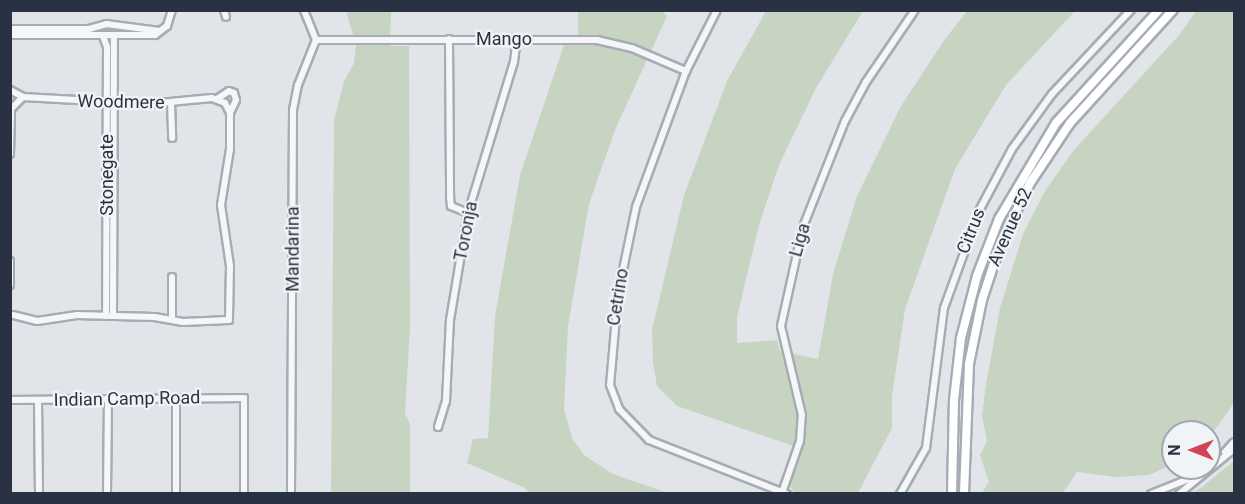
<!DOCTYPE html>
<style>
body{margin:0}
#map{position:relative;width:1245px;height:504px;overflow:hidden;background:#e1e5ea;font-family:Roboto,sans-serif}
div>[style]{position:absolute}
.green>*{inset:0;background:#c7d4c2}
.roads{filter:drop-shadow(2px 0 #a6acb4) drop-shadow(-2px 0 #a6acb4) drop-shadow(0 2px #a6acb4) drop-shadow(0 -2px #a6acb4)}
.minor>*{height:6px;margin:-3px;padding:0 3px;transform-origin:3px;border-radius:3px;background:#f4f6f8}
.major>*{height:8px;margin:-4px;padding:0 4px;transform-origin:4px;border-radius:4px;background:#fff}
span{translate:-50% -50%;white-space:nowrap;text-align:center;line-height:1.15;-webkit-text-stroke:4.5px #f1f4f7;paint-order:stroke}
.street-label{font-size:18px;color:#293242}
.frame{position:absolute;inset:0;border:12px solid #293242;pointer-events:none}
.north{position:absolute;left:1161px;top:420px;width:60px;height:60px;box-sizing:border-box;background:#f1f4f7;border:2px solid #a1a6af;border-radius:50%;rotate:270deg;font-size:16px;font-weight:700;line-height:24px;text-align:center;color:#293242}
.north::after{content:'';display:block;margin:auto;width:21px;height:27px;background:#d14458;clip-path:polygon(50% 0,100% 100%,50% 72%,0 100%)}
</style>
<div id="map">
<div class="green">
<i style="clip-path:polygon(346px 11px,391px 11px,390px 46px,409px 46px,410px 328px,405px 413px,410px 424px,410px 493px,331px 494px,334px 120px,344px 81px,354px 63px,356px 45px)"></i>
<i style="clip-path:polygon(578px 11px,662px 11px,667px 16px,615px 130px,589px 204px,568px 326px,564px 409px,572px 438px,584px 455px,613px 474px,668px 493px,529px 493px,525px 488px,467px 463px,473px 439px,488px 438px,495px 316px,520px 175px,564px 45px,578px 45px)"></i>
<i style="clip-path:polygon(766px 11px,863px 11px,816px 88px,779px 165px,759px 225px,737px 317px,737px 343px,777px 340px,780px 351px,818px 359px,833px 274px,857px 196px,901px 106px,945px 39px,967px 11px,1075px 11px,1006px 85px,955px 169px,905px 309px,892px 396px,892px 428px,858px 493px,794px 493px,790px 485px,802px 449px,677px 406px,657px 386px,653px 362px,652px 330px,684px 195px,727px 81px)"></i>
<i style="clip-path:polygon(1196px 11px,1234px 11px,1234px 403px,1209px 438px,1209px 432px,1173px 432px,1173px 464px,1149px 475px,1116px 477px,1077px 472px,1063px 493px,982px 493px,989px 482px,980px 455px,987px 441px,982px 416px,986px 384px,1000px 308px,1023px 234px,1045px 191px,1073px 151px,1180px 34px)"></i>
<i style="clip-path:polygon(1234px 461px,1234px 493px,1192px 493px,1202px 487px)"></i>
</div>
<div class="roads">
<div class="minor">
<i style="left:224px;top:10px;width:7px;rotate:74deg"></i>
<i style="left:717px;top:10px;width:68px;rotate:116.9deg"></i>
<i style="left:686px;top:71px;width:145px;rotate:110.2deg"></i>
<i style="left:636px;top:207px;width:89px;rotate:101.7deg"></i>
<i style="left:618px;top:294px;width:91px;rotate:95deg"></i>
<i style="left:610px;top:385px;width:26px;rotate:69deg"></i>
<i style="left:619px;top:409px;width:43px;rotate:45.9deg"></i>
<i style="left:649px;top:440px;width:148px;rotate:21.4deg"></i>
<i style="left:10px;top:29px;width:79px"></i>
<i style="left:89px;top:29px;width:18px;rotate:-16deg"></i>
<i style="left:106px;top:24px;width:54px;rotate:7.4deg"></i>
<i style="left:10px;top:35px;width:145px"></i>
<i style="left:155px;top:35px;width:15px;rotate:-37deg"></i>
<i style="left:167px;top:26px;width:17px;rotate:-73deg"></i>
<i style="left:103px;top:36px;width:12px;rotate:70deg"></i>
<i style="left:107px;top:47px;width:269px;rotate:90.2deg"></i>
<i style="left:449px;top:39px;width:158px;rotate:89.6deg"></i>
<i style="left:450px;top:197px;width:9px;rotate:84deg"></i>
<i style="left:451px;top:206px;width:18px;rotate:22deg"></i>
<i style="left:316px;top:40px;width:281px"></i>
<i style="left:597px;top:40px;width:36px;rotate:13deg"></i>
<i style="left:632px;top:48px;width:59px;rotate:23.1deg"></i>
<i style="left:10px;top:90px;width:15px;rotate:28deg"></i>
<i style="left:217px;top:99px;width:14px;rotate:-34deg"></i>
<i style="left:229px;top:91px;width:5px;rotate:22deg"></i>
<i style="left:234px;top:93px;width:7px;rotate:74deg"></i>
<i style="left:236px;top:100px;width:14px;rotate:115deg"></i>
<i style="left:171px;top:103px;width:35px;rotate:88deg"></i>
<i style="left:10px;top:154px;width:45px;rotate:-88.7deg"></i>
<i style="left:11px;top:109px;width:17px;rotate:-45deg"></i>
<i style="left:23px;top:97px;width:126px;rotate:3.2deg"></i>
<i style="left:149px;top:104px;width:63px;rotate:-5.4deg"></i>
<i style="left:212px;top:98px;width:14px;rotate:21deg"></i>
<i style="left:225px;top:103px;width:11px;rotate:63deg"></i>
<i style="left:230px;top:113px;width:36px;rotate:90deg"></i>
<i style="left:230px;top:149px;width:57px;rotate:99.1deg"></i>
<i style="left:221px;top:205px;width:62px;rotate:81.6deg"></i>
<i style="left:230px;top:266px;width:54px;rotate:91.1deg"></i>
<i style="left:229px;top:320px;width:46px;rotate:177.5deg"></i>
<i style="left:183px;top:322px;width:29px;rotate:-170deg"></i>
<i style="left:154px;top:317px;width:77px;rotate:-178.5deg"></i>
<i style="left:77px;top:315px;width:40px;rotate:171.5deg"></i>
<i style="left:37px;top:321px;width:25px;rotate:-166deg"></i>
<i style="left:10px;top:261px;width:24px;rotate:90deg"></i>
<i style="left:172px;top:277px;width:42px;rotate:90deg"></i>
<i style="left:113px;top:316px;width:279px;rotate:-89.8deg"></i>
<i style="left:176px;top:398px;width:96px;rotate:90deg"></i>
<i style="left:10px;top:400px;width:234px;rotate:-0.5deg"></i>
<i style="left:244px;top:398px;width:96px;rotate:90deg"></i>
<i style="left:38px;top:400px;width:94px;rotate:89.4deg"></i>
<i style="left:438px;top:427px;width:27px;rotate:-73deg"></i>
<i style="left:446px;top:401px;width:81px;rotate:-87.2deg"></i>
<i style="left:450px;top:320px;width:109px;rotate:-80.5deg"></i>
<i style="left:468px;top:213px;width:158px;rotate:-73.1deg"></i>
<i style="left:514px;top:62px;width:23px;rotate:-83deg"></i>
<i style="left:1225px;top:452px;width:13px;rotate:-48deg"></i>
<i style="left:783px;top:490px;width:52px;rotate:-70.9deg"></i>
<i style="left:800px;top:441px;width:26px;rotate:-86deg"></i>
<i style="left:802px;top:415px;width:91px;rotate:-103.3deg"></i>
<i style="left:781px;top:326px;width:101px;rotate:-77.5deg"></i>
<i style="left:803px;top:227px;width:114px;rotate:-68.4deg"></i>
<i style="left:845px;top:121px;width:44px;rotate:-61.7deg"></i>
<i style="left:866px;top:82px;width:87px;rotate:-55.8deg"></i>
<i style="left:107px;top:494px;width:95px;rotate:-89.4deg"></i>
<i style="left:291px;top:494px;width:384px;rotate:-89.7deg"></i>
<i style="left:293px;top:110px;width:25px;rotate:-79deg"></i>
<i style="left:298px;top:85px;width:48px;rotate:-68.2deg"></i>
<i style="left:316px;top:40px;width:32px;rotate:-112deg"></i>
<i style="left:900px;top:494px;width:53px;rotate:-60.5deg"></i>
<i style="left:926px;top:448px;width:141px;rotate:-82.7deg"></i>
<i style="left:944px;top:308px;width:105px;rotate:-70deg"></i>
<i style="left:980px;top:209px;width:68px;rotate:-61.9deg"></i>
<i style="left:1012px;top:149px;width:68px;rotate:-54deg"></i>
<i style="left:1052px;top:94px;width:115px;rotate:-46.8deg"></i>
<i style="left:1151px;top:494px;width:54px;rotate:-21.8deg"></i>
<i style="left:1179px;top:494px;width:71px;rotate:-39.3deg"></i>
</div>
<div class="major">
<i style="left:952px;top:494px;width:94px;rotate:-88.8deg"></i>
<i style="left:954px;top:400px;width:62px;rotate:-83.6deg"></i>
<i style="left:961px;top:338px;width:64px;rotate:-75.5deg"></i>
<i style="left:977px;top:276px;width:61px;rotate:-68.9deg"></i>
<i style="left:999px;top:219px;width:112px;rotate:-59.3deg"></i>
<i style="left:1056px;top:123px;width:153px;rotate:-47.7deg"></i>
<i style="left:964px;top:494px;width:130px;rotate:-87.8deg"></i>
<i style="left:969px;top:364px;width:65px;rotate:-78.5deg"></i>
<i style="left:982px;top:300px;width:61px;rotate:-71.9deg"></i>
<i style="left:1001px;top:242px;width:66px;rotate:-63.8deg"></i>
<i style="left:1030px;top:183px;width:72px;rotate:-56.3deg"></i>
<i style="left:1070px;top:123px;width:153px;rotate:-47.7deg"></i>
</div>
</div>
<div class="street-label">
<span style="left:504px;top:39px">Mango</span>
<span style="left:121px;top:102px;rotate:1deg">Woodmere</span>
<span style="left:107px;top:175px;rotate:-90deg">Stonegate</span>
<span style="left:1010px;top:227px;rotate:-66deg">Avenue 52</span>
<span style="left:466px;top:231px;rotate:-79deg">Toronja</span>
<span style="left:971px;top:231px;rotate:-68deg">Citrus</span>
<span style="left:800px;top:240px;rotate:-74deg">Liga</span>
<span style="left:293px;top:249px;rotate:-90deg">Mandarina</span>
<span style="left:618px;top:297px;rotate:-81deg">Cetrino</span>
<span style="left:127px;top:399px;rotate:-1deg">Indian Camp Road</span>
</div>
<div class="frame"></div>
<div class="north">N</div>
</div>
